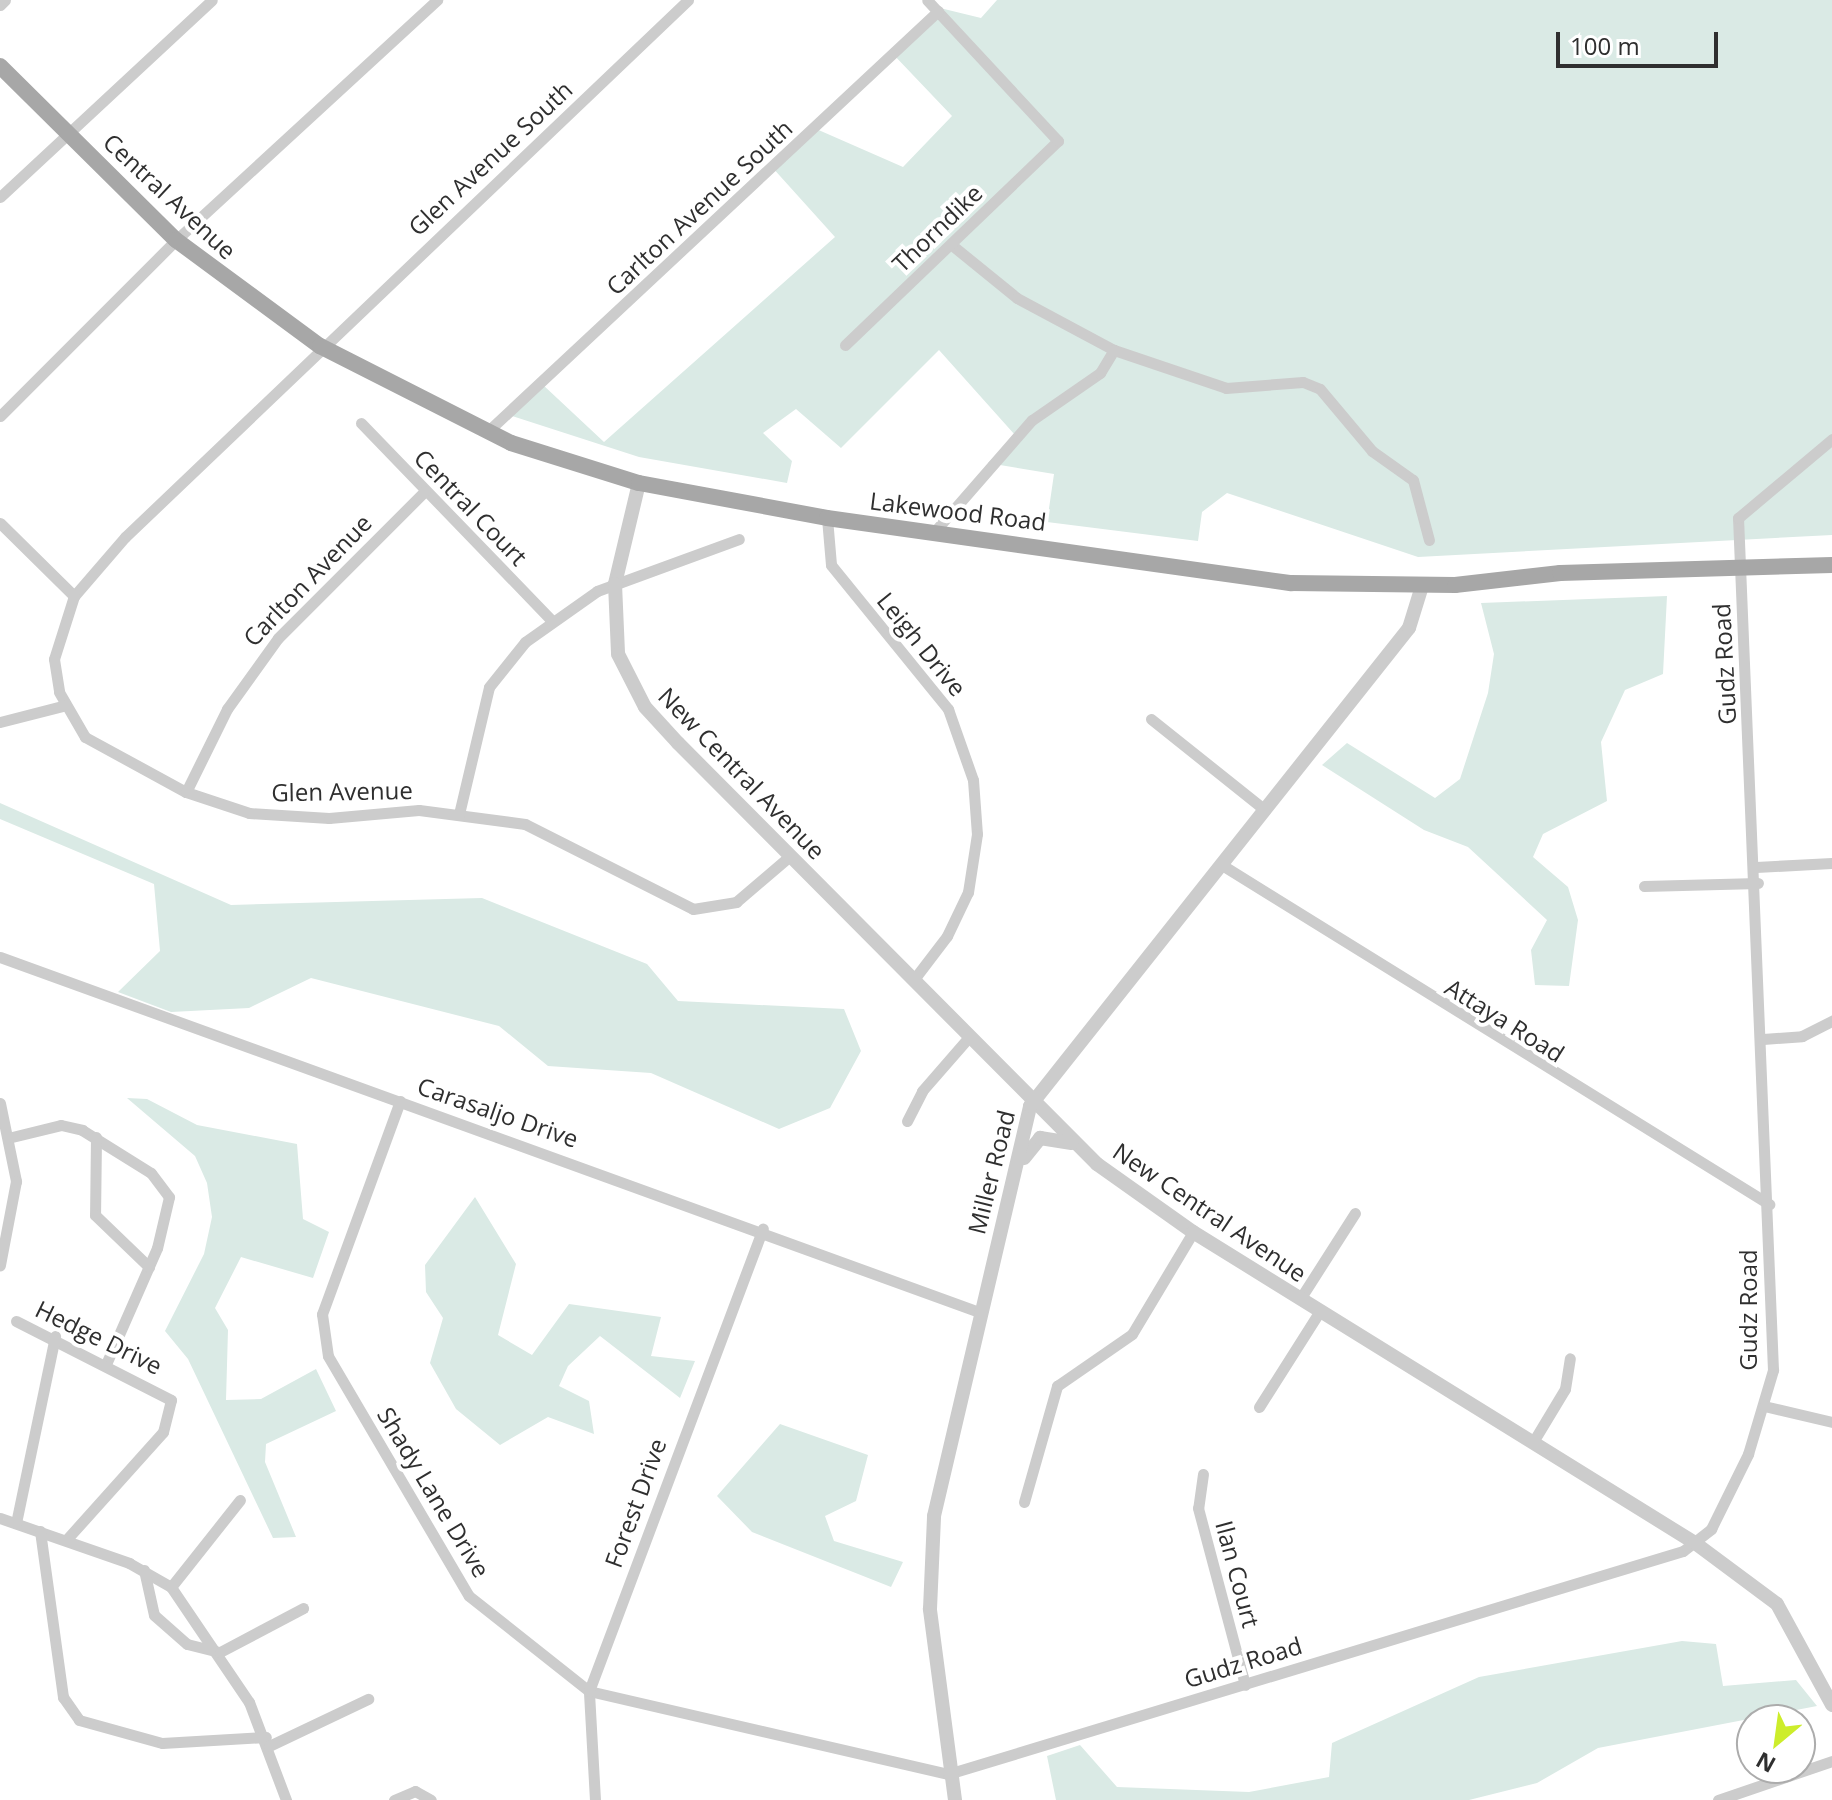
<!DOCTYPE html>
<style>
body{margin:0}
#map{position:relative;width:1832px;height:1800px;overflow:hidden;background:#fff;font-family:"Open Sans",sans-serif}
div>[style]{position:absolute}
.green>*{inset:0;background:#daeae5}
.minor>*{height:11px;margin:-5.5px;padding:0 5.5px;transform-origin:5.5px;border-radius:5.5px;background:#ccc}
.tertiary>*{height:14px;margin:-7px;padding:0 7px;transform-origin:7px;border-radius:7px;background:#ccc}
.primary>*{height:16px;margin:-8px;padding:0 8px;transform-origin:8px;border-radius:8px;background:#a7a7a7}
span{translate:-50% -50%;white-space:nowrap;text-align:center;line-height:1.15;-webkit-text-stroke:8px #fff;paint-order:stroke}
.street-label{font-size:24px;color:#2f2f2f}
.north{position:absolute;left:1736px;top:1704px;width:80px;height:80px;box-sizing:border-box;background:#fff;border:2px solid #acacac;border-radius:50%;rotate:209deg;font-size:22px;font-weight:700;line-height:32px;text-align:center;color:#2f2f2f}
.north::after{content:'';display:block;margin:auto;width:28px;height:36px;background:#cded2b;clip-path:polygon(50% 0,100% 100%,50% 72%,0 100%)}
.scale{position:absolute;left:1556px;top:32px;width:162px;height:36px;box-sizing:border-box;border:4px solid #2f2f2f;border-top:0;padding-left:10px;font-size:24px;line-height:28px;white-space:nowrap;color:#2f2f2f;-webkit-text-stroke:6px #fff;paint-order:stroke}
</style>
<div id="map">
<div class="green">
<i style="clip-path:polygon(997px 0,1832px 0,1832px 535px,1418px 557px,1227px 493px,1202px 512px,1198px 541px,1047px 522px,1054px 474px,988px 463px,1015px 435px,939px 350px,841px 448px,796px 409px,763px 433px,792px 461px,787px 483px,639px 457px,509px 415px,542px 384px,604px 442px,835px 237px,771px 166px,814px 128px,903px 167px,952px 116px,892px 53px,940px 8px,981px 18px)"></i>
<i style="clip-path:polygon(1667px 596px,1663px 674px,1625px 690px,1601px 742px,1607px 801px,1543px 834px,1533px 857px,1568px 887px,1578px 920px,1569px 986px,1535px 985px,1531px 950px,1547px 920px,1468px 847px,1424px 830px,1322px 765px,1347px 743px,1435px 798px,1460px 779px,1488px 693px,1494px 654px,1481px 603px)"></i>
<i style="clip-path:polygon(0 803px,231px 905px,482px 898px,647px 964px,678px 1001px,844px 1009px,861px 1051px,830px 1108px,779px 1129px,651px 1073px,548px 1066px,499px 1026px,311px 978px,249px 1008px,171px 1012px,118px 992px,160px 951px,154px 884px,0 819px)"></i>
<i style="clip-path:polygon(127px 1098px,147px 1099px,197px 1125px,297px 1144px,303px 1219px,329px 1232px,313px 1278px,241px 1257px,215px 1308px,228px 1330px,226px 1400px,261px 1399px,316px 1369px,336px 1411px,266px 1444px,265px 1462px,296px 1537px,273px 1538px,188px 1359px,165px 1331px,204px 1254px,212px 1217px,207px 1183px,195px 1156px)"></i>
<i style="clip-path:polygon(475px 1197px,516px 1264px,498px 1335px,532px 1355px,569px 1304px,661px 1317px,651px 1356px,695px 1361px,680px 1398px,600px 1336px,568px 1366px,559px 1386px,589px 1401px,594px 1434px,548px 1417px,500px 1445px,456px 1409px,430px 1363px,443px 1318px,426px 1292px,425px 1265px)"></i>
<i style="clip-path:polygon(780px 1424px,868px 1455px,856px 1501px,825px 1516px,834px 1541px,903px 1562px,891px 1587px,752px 1532px,717px 1496px)"></i>
<i style="clip-path:polygon(1682px 1641px,1716px 1644px,1723px 1686px,1796px 1680px,1817px 1706px,1598px 1748px,1537px 1783px,1469px 1800px,1056px 1800px,1047px 1756px,1080px 1745px,1117px 1787px,1249px 1792px,1329px 1777px,1332px 1743px,1479px 1677px)"></i>
</div>
<div class="minor">
<i style="left:688px;top:0;width:778px;rotate:136.35deg"></i>
<i style="left:125px;top:537px;width:78px;rotate:130.8deg"></i>
<i style="left:74px;top:596px;width:66px;rotate:107.6deg"></i>
<i style="left:54px;top:659px;width:33px;rotate:81deg"></i>
<i style="left:59px;top:692px;width:52px;rotate:60deg"></i>
<i style="left:85px;top:737px;width:115px;rotate:28.6deg"></i>
<i style="left:186px;top:792px;width:66px;rotate:18.4deg"></i>
<i style="left:249px;top:813px;width:80px;rotate:3.6deg"></i>
<i style="left:329px;top:818px;width:90px;rotate:-5.1deg"></i>
<i style="left:419px;top:810px;width:107px;rotate:7.5deg"></i>
<i style="left:525px;top:824px;width:188px;rotate:26.8deg"></i>
<i style="left:693px;top:909px;width:44px;rotate:-9.2deg"></i>
<i style="left:736px;top:902px;width:72px;rotate:-40.5deg"></i>
<i style="left:0;top:5px;width:7px;rotate:-45deg"></i>
<i style="left:0;top:197px;width:289px;rotate:-42.9deg"></i>
<i style="left:953px;top:246px;width:82px;rotate:39.1deg"></i>
<i style="left:1017px;top:298px;width:110px;rotate:28.2deg"></i>
<i style="left:845px;top:345px;width:295px;rotate:-43.8deg"></i>
<i style="left:1058px;top:141px;width:192px;rotate:-132.9deg"></i>
<i style="left:0;top:416px;width:249px;rotate:-45deg"></i>
<i style="left:176px;top:240px;width:355px;rotate:-42.6deg"></i>
<i style="left:361px;top:423px;width:275px;rotate:46deg"></i>
<i style="left:487px;top:432px;width:617px;rotate:-43.03deg"></i>
<i style="left:827px;top:518px;width:47px;rotate:85.1deg"></i>
<i style="left:831px;top:565px;width:186px;rotate:50.9deg"></i>
<i style="left:948px;top:709px;width:75px;rotate:70.6deg"></i>
<i style="left:973px;top:780px;width:54px;rotate:85.8deg"></i>
<i style="left:977px;top:834px;width:59px;rotate:98.8deg"></i>
<i style="left:968px;top:892px;width:49px;rotate:115.5deg"></i>
<i style="left:947px;top:936px;width:53px;rotate:127.3deg"></i>
<i style="left:0;top:523px;width:104px;rotate:44.6deg"></i>
<i style="left:935px;top:531px;width:147px;rotate:-48.9deg"></i>
<i style="left:1032px;top:420px;width:83px;rotate:-34.7deg"></i>
<i style="left:1100px;top:373px;width:27px;rotate:-59deg"></i>
<i style="left:1114px;top:350px;width:118px;rotate:18.7deg"></i>
<i style="left:1226px;top:388px;width:77px;rotate:-4.5deg"></i>
<i style="left:1303px;top:382px;width:18px;rotate:22deg"></i>
<i style="left:1320px;top:389px;width:81px;rotate:50deg"></i>
<i style="left:1372px;top:451px;width:50px;rotate:35.3deg"></i>
<i style="left:1413px;top:480px;width:62px;rotate:75.1deg"></i>
<i style="left:1151px;top:719px;width:146px;rotate:38.6deg"></i>
<i style="left:0;top:722px;width:68px;rotate:-14.4deg"></i>
<i style="left:186px;top:792px;width:93px;rotate:-63.7deg"></i>
<i style="left:227px;top:709px;width:87px;rotate:-54.3deg"></i>
<i style="left:278px;top:638px;width:208px;rotate:-45deg"></i>
<i style="left:459px;top:814px;width:130px;rotate:-76.7deg"></i>
<i style="left:489px;top:687px;width:58px;rotate:-51.3deg"></i>
<i style="left:525px;top:642px;width:88px;rotate:-35.3deg"></i>
<i style="left:597px;top:591px;width:151px;rotate:-20.1deg"></i>
<i style="left:1222px;top:865px;width:644px;rotate:31.79deg"></i>
<i style="left:1756px;top:867px;width:76px;rotate:-3deg"></i>
<i style="left:1644px;top:886px;width:114px;rotate:-1.5deg"></i>
<i style="left:0;top:957px;width:1041px;rotate:19.93deg"></i>
<i style="left:1763px;top:1039px;width:39px;rotate:-4deg"></i>
<i style="left:1802px;top:1036px;width:34px;rotate:-27deg"></i>
<i style="left:400px;top:1101px;width:227px;rotate:110.1deg"></i>
<i style="left:322px;top:1314px;width:42px;rotate:81.9deg"></i>
<i style="left:328px;top:1356px;width:278px;rotate:59.6deg"></i>
<i style="left:469px;top:1596px;width:153px;rotate:38.4deg"></i>
<i style="left:589px;top:1691px;width:368px;rotate:13deg"></i>
<i style="left:948px;top:1774px;width:768px;rotate:-16.88deg"></i>
<i style="left:1683px;top:1551px;width:36px;rotate:-38deg"></i>
<i style="left:1711px;top:1529px;width:84px;rotate:-63.7deg"></i>
<i style="left:1748px;top:1454px;width:88px;rotate:-73.4deg"></i>
<i style="left:1773px;top:1370px;width:853px;rotate:-92.35deg"></i>
<i style="left:1738px;top:518px;width:123px;rotate:-40deg"></i>
<i style="left:0;top:1103px;width:80px;rotate:78.4deg"></i>
<i style="left:16px;top:1181px;width:86px;rotate:100.8deg"></i>
<i style="left:907px;top:1121px;width:34px;rotate:-63deg"></i>
<i style="left:922px;top:1091px;width:73px;rotate:-48.9deg"></i>
<i style="left:12px;top:1137px;width:50px;rotate:-13.8deg"></i>
<i style="left:61px;top:1125px;width:22px;rotate:13deg"></i>
<i style="left:82px;top:1130px;width:81px;rotate:31.9deg"></i>
<i style="left:151px;top:1173px;width:30px;rotate:53deg"></i>
<i style="left:169px;top:1197px;width:52px;rotate:103.2deg"></i>
<i style="left:157px;top:1248px;width:124px;rotate:113.7deg"></i>
<i style="left:96px;top:1137px;width:78px;rotate:90.7deg"></i>
<i style="left:95px;top:1215px;width:75px;rotate:43.9deg"></i>
<i style="left:1300px;top:1299px;width:102px;rotate:-57.4deg"></i>
<i style="left:16px;top:1321px;width:174px;rotate:27deg"></i>
<i style="left:171px;top:1400px;width:33px;rotate:104deg"></i>
<i style="left:163px;top:1432px;width:145px;rotate:131.9deg"></i>
<i style="left:1764px;top:1406px;width:70px;rotate:13.2deg"></i>
<i style="left:1259px;top:1407px;width:114px;rotate:-57.6deg"></i>
<i style="left:1533px;top:1442px;width:62px;rotate:-58.9deg"></i>
<i style="left:1565px;top:1389px;width:31px;rotate:-81deg"></i>
<i style="left:1203px;top:1474px;width:34px;rotate:98deg"></i>
<i style="left:1198px;top:1508px;width:183px;rotate:75.1deg"></i>
<i style="left:1024px;top:1502px;width:121px;rotate:-74.1deg"></i>
<i style="left:1057px;top:1386px;width:91px;rotate:-34.7deg"></i>
<i style="left:1132px;top:1334px;width:119px;rotate:-59.1deg"></i>
<i style="left:0;top:1518px;width:137px;rotate:19.2deg"></i>
<i style="left:129px;top:1563px;width:48px;rotate:29.7deg"></i>
<i style="left:171px;top:1587px;width:139px;rotate:55.9deg"></i>
<i style="left:249px;top:1702px;width:105px;rotate:69.3deg"></i>
<i style="left:16px;top:1523px;width:191px;rotate:-78.2deg"></i>
<i style="left:40px;top:1531px;width:168px;rotate:82.1deg"></i>
<i style="left:63px;top:1697px;width:28px;rotate:55deg"></i>
<i style="left:79px;top:1720px;width:86px;rotate:15.5deg"></i>
<i style="left:162px;top:1743px;width:104px;rotate:-3.3deg"></i>
<i style="left:144px;top:1570px;width:46px;rotate:77.5deg"></i>
<i style="left:154px;top:1615px;width:44px;rotate:41.3deg"></i>
<i style="left:187px;top:1644px;width:34px;rotate:14deg"></i>
<i style="left:220px;top:1652px;width:94px;rotate:-27.9deg"></i>
<i style="left:171px;top:1587px;width:111px;rotate:-51.6deg"></i>
<i style="left:269px;top:1746px;width:110px;rotate:-25.4deg"></i>
<i style="left:394px;top:1800px;width:23px;rotate:-23deg"></i>
<i style="left:415px;top:1791px;width:18px;rotate:29deg"></i>
<i style="left:595px;top:1800px;width:109px;rotate:-93.2deg"></i>
<i style="left:589px;top:1691px;width:494px;rotate:-69.4deg"></i>
<i style="left:1718px;top:1800px;width:120px;rotate:-18.9deg"></i>
</div>
<div class="tertiary">
<i style="left:639px;top:483px;width:104px;rotate:103.4deg"></i>
<i style="left:615px;top:584px;width:70px;rotate:87.5deg"></i>
<i style="left:618px;top:654px;width:59px;rotate:63deg"></i>
<i style="left:645px;top:707px;width:49px;rotate:47.5deg"></i>
<i style="left:678px;top:743px;width:594px;rotate:45.14deg"></i>
<i style="left:1097px;top:1164px;width:118px;rotate:35.3deg"></i>
<i style="left:1193px;top:1232px;width:591px;rotate:31.78deg"></i>
<i style="left:1695px;top:1543px;width:102px;rotate:36.6deg"></i>
<i style="left:1777px;top:1604px;width:115px;rotate:61.4deg"></i>
<i style="left:1024px;top:1158px;width:26px;rotate:-51deg"></i>
<i style="left:1040px;top:1138px;width:32px;rotate:9deg"></i>
<i style="left:955px;top:1800px;width:193px;rotate:-97.5deg"></i>
<i style="left:930px;top:1609px;width:93px;rotate:-87.5deg"></i>
<i style="left:934px;top:1516px;width:421px;rotate:-76.8deg"></i>
<i style="left:1030px;top:1106px;width:610px;rotate:-51.59deg"></i>
<i style="left:1409px;top:628px;width:44px;rotate:-72.8deg"></i>
</div>
<div class="primary">
<i style="left:0;top:66px;width:247px;rotate:44.7deg"></i>
<i style="left:176px;top:240px;width:179px;rotate:36.4deg"></i>
<i style="left:320px;top:346px;width:214px;rotate:26.9deg"></i>
<i style="left:511px;top:443px;width:134px;rotate:17.4deg"></i>
<i style="left:639px;top:483px;width:191px;rotate:10.5deg"></i>
<i style="left:827px;top:518px;width:469px;rotate:8deg"></i>
<i style="left:1291px;top:583px;width:164px;rotate:0.7deg"></i>
<i style="left:1455px;top:585px;width:106px;rotate:-6.5deg"></i>
<i style="left:1560px;top:573px;width:272px;rotate:-1.7deg"></i>
</div>
<div class="street-label">
<span style="left:490px;top:158px;rotate:-43deg">Glen Avenue South</span>
<span style="left:170px;top:196px;rotate:43deg">Central Avenue</span>
<span style="left:699px;top:207px;rotate:-43deg">Carlton Avenue South</span>
<span style="left:937px;top:228px;rotate:-44deg">Thorndike</span>
<span style="left:471px;top:507px;rotate:46deg">Central Court</span>
<span style="left:958px;top:511px;rotate:7deg">Lakewood Road</span>
<span style="left:307px;top:580px;rotate:-46deg">Carlton Avenue</span>
<span style="left:922px;top:644px;rotate:51deg">Leigh Drive</span>
<span style="left:1724px;top:664px;rotate:-93deg">Gudz Road</span>
<span style="left:742px;top:773px;rotate:46deg">New Central Avenue</span>
<span style="left:342px;top:791px;rotate:-1deg">Glen Avenue</span>
<span style="left:1505px;top:1020px;rotate:32deg">Attaya Road</span>
<span style="left:498px;top:1112px;rotate:19deg">Carasaljo Drive</span>
<span style="left:991px;top:1172px;rotate:-76deg">Miller Road</span>
<span style="left:1210px;top:1212px;rotate:34deg">New Central Avenue</span>
<span style="left:1748px;top:1310px;rotate:-90deg">Gudz Road</span>
<span style="left:99px;top:1337px;rotate:26deg">Hedge Drive</span>
<span style="left:434px;top:1492px;rotate:59deg">Shady Lane Drive</span>
<span style="left:635px;top:1503px;rotate:-70deg">Forest Drive</span>
<span style="left:1238px;top:1574px;rotate:75deg">Ilan Court</span>
<span style="left:1243px;top:1662px;rotate:-17deg">Gudz Road</span>
</div>
<div class="north">N</div>
<div class="scale">100 m</div>
</div>
